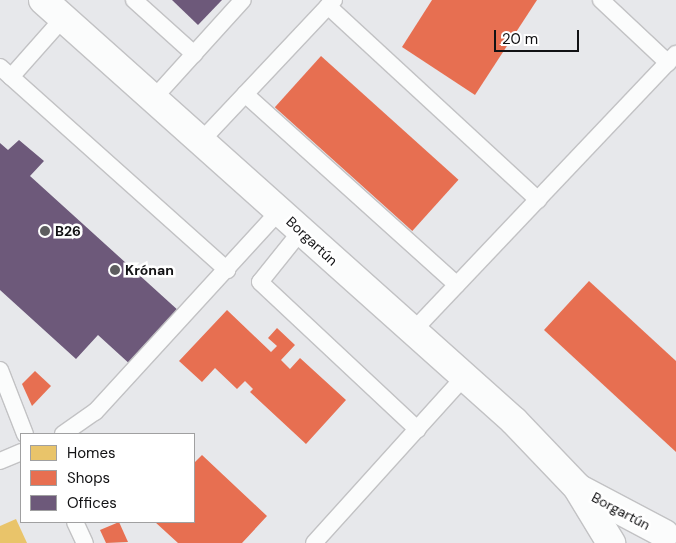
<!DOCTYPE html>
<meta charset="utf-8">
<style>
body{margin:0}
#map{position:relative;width:676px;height:543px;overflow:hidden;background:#e7e8eb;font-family:"DM Sans",sans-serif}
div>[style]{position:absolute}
.homes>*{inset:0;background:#e9c46a}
.shops>*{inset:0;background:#e76f51;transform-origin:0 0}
.offices>*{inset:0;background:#6d597a}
.roads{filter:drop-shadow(1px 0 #c2c2c4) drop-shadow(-1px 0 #c2c2c4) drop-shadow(0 1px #c2c2c4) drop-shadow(0 -1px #c2c2c4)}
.service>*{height:16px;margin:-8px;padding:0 8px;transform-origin:8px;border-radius:8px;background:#fbfcfc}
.tertiary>*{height:28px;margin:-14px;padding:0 14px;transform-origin:14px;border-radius:14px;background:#fbfcfc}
.dots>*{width:14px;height:14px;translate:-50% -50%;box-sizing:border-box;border:2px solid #fff;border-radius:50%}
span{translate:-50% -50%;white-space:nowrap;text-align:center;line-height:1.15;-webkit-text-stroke:5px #fff;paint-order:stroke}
.poi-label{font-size:14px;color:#121214;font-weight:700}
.left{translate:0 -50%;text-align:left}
.street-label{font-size:14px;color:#121214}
.legend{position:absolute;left:20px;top:433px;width:175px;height:90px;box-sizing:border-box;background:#fff;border:1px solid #a0a0a1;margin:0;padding:6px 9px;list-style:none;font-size:15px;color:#121214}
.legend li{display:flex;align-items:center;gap:10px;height:25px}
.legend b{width:25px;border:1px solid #a0a0a1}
.scale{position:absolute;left:494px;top:30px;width:85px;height:22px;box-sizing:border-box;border:2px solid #121214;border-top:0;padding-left:6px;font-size:15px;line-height:18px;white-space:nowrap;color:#121214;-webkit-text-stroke:4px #fff;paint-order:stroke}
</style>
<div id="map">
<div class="homes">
<i style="clip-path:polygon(16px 519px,27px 543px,0 543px,0 526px)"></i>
</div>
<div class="shops">
<i style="clip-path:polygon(432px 0,537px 0,475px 95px,402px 47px)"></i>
<i style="left:321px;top:56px;width:185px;height:69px;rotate:42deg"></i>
<i style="clip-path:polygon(589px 281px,676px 361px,676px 452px,544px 330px)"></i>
<i style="clip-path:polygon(227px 310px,271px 352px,277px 346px,268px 338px,277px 328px,295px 345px,281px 360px,290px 369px,300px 358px,346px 400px,306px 444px,250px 392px,253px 389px,245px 381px,237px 389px,215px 368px,202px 382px,179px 361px)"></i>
<i style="clip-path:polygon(35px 371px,51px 386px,32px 406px,22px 384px)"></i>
<i style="clip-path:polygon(202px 455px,267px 516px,242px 543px,178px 543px,155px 522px,194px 522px,194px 463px)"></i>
<i style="clip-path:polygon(119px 522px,128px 542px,106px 543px,100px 530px)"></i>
</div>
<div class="offices">
<i style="clip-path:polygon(172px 0,222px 0,198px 25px)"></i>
<i style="clip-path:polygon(19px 140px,44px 161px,30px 176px,180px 312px,132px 366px,98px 335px,76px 359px,0 290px,0 143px,8px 150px)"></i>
</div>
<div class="roads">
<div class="service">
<i style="left:134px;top:0;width:81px;rotate:42deg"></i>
<i style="left:601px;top:0;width:92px;rotate:43.2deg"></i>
<i style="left:328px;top:6px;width:286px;rotate:42.7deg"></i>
<i style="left:0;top:67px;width:305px;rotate:41.8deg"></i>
<i style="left:11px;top:77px;width:80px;rotate:-48.5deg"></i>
<i style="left:245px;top:94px;width:285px;rotate:42deg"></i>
<i style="left:154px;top:98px;width:132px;rotate:-47.8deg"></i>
<i style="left:201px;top:141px;width:194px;rotate:-46.7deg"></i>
<i style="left:301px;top:231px;width:65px;rotate:128.8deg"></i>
<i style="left:260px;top:282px;width:216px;rotate:43.1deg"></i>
<i style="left:413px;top:331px;width:382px;rotate:-46.5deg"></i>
<i style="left:0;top:370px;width:69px;rotate:68.7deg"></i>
<i style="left:63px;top:434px;width:39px;rotate:-35deg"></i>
<i style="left:95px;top:412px;width:273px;rotate:-47.5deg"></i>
<i style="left:0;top:461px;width:23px;rotate:-23deg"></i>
<i style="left:75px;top:522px;width:23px;rotate:65deg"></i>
<i style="left:314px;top:543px;width:225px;rotate:-47.9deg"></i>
</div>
<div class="tertiary">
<i style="left:43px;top:0;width:632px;rotate:41.79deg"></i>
<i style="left:514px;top:421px;width:91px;rotate:46.3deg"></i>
<i style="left:577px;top:487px;width:66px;rotate:58.7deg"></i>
<i style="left:578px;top:488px;width:98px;rotate:27.9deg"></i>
</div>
</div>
<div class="dots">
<i style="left:45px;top:231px;background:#5d5d5f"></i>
<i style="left:115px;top:270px;background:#5d5d5f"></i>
</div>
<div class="poi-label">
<span class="left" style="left:55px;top:231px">B26</span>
<span class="left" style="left:125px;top:270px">Krónan</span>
</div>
<div class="street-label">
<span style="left:312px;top:241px;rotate:43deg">Borgartún</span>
<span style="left:621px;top:511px;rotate:28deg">Borgartún</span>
</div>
<ul class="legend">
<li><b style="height:14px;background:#e9c46a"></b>Homes</li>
<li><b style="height:14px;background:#e76f51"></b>Shops</li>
<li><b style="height:14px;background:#6d597a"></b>Offices</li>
</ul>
<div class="scale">20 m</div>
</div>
